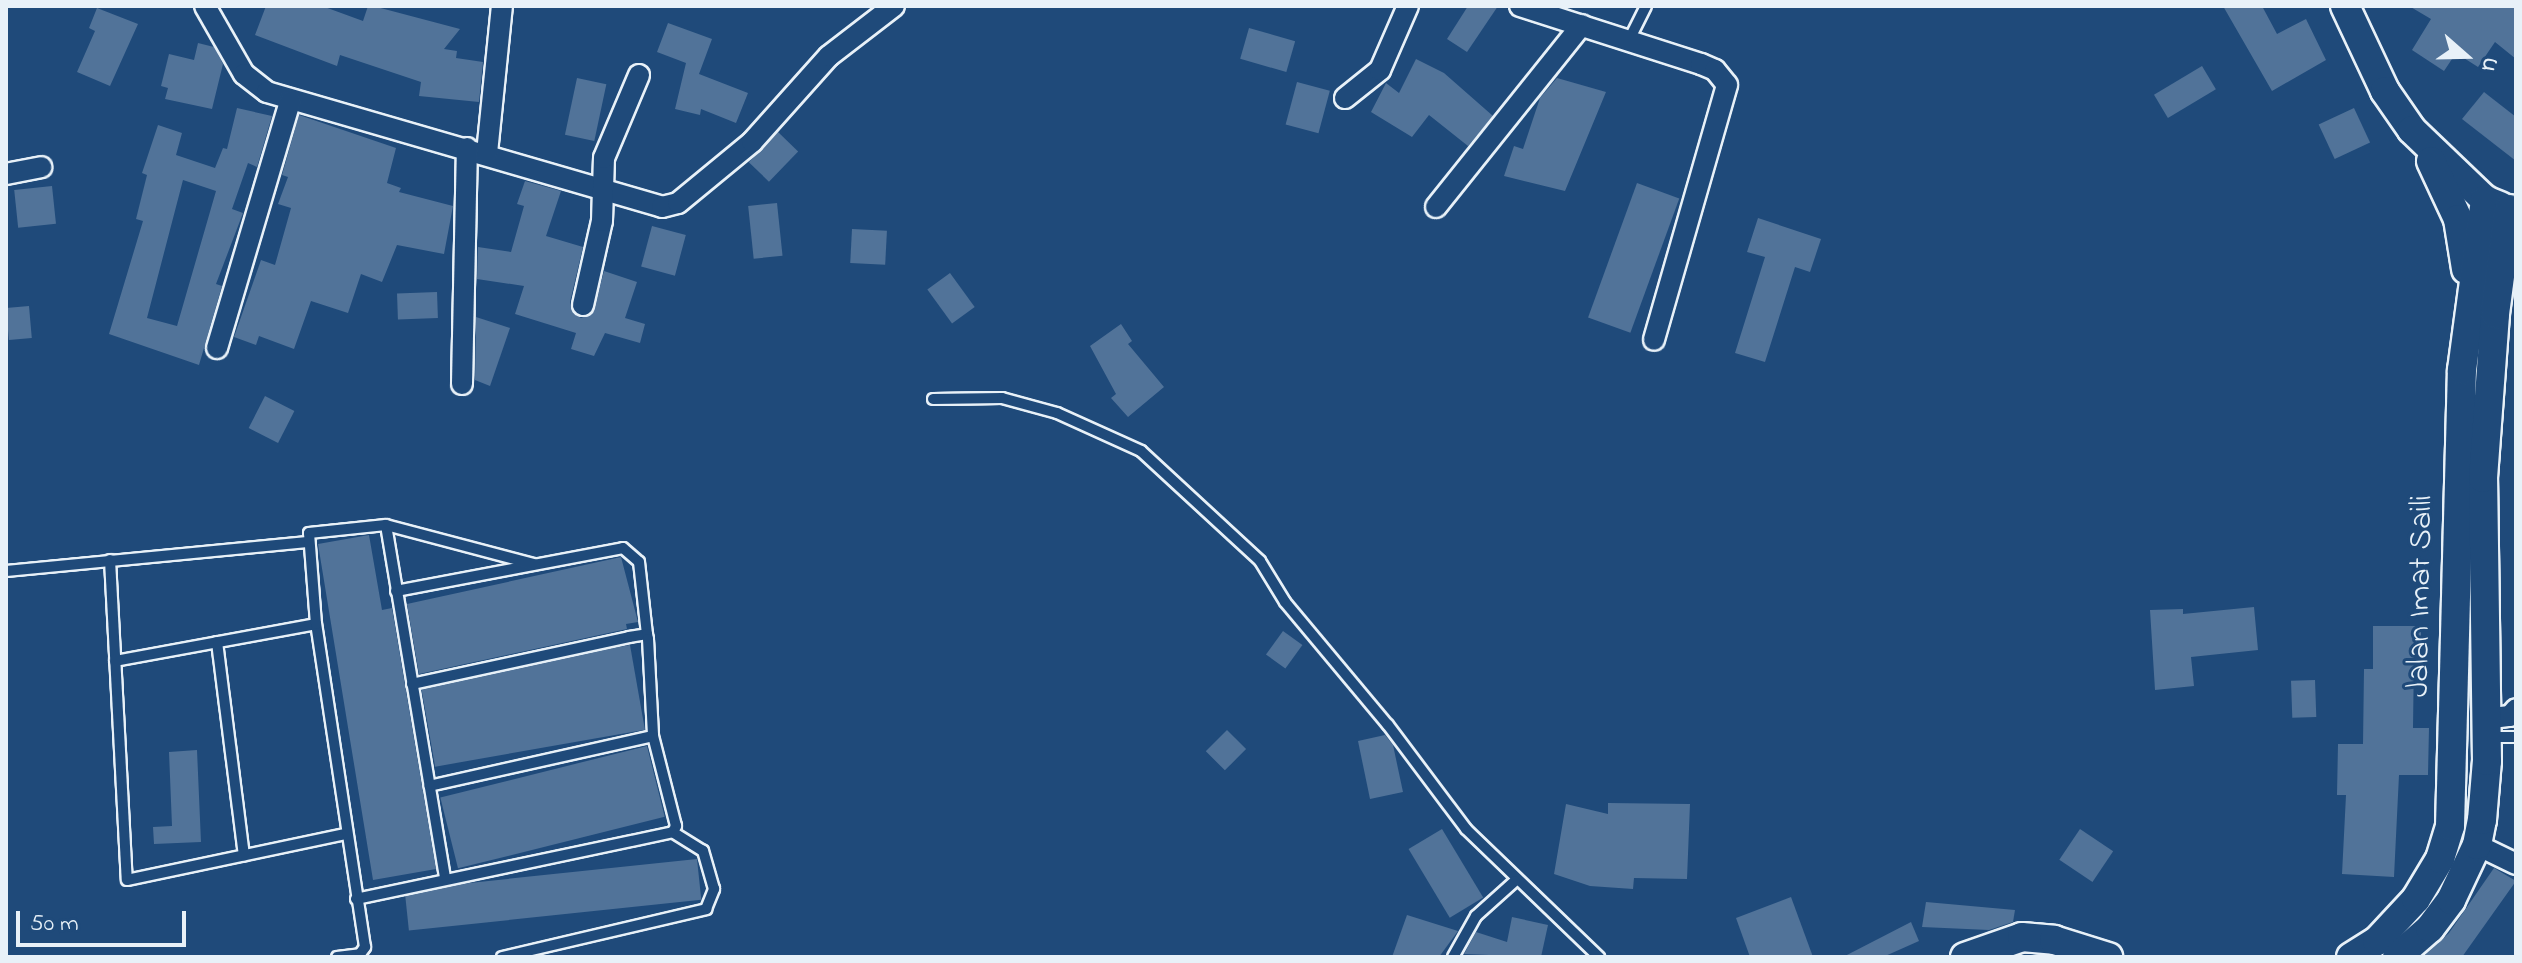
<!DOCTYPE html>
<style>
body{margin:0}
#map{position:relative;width:2522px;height:963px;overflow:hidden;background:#1f4a7a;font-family:"Indie Flower",sans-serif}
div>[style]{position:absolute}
.building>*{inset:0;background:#517399;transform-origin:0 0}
.roads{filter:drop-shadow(2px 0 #e8f1f8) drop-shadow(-2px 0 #e8f1f8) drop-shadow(0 2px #e8f1f8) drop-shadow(0 -2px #e8f1f8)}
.service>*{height:10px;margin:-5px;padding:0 5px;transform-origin:5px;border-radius:5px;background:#1f4a7a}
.minor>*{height:20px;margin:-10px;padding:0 10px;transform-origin:10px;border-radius:10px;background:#1f4a7a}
.secondary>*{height:28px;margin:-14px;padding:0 14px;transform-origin:14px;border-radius:14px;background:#1f4a7a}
span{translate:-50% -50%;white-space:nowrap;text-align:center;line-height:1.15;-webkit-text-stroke:6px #1f4a7a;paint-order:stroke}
.street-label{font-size:32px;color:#e8f1f8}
.frame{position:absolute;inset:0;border:8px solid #e8f1f8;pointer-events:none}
.north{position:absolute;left:2426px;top:16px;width:80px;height:80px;-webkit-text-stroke:6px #1f4a7a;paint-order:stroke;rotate:110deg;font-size:22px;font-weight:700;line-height:32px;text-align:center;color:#e8f1f8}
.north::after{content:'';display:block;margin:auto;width:28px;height:36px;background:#e8f1f8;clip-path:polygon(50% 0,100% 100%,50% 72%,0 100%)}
.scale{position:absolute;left:16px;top:911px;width:170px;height:36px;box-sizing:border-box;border:4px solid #e8f1f8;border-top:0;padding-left:10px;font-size:24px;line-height:28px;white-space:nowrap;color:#e8f1f8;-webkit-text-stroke:6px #1f4a7a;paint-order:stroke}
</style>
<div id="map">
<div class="building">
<i style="clip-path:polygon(266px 6px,322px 6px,363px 21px,368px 6px,373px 6px,460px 29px,444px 49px,457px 51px,456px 58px,483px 62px,479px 102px,419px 96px,421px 82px,340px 55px,337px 66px,255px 35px)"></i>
<i style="clip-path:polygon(1468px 6px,1498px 6px,1467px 52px,1447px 39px)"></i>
<i style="clip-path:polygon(2223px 6px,2262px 6px,2277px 34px,2306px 19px,2326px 60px,2272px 91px)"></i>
<i style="clip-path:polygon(2409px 6px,2516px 6px,2516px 59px,2495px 42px,2478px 67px,2456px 53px,2444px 71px,2412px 50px,2431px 19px)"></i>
<i style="clip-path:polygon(97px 8px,138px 24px,110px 86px,77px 72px,95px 31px,89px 28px)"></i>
<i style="clip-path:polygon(668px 23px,712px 39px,699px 74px,748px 93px,736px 123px,701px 109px,700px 115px,675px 109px,686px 63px,657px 52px)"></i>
<i style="left:1249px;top:28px;width:48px;height:32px;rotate:16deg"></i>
<i style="clip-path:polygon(198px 43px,214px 47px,223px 64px,212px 109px,165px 99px,168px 88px,161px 86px,169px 54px,194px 60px)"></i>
<i style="clip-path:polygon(1416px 59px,1444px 73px,1493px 116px,1468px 146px,1429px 115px,1412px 137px,1371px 112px,1386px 83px,1399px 93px)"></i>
<i style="left:2202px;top:66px;width:27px;height:56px;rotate:59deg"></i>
<i style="left:577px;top:78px;width:30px;height:58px;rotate:12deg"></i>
<i style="clip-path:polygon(1557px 78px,1606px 92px,1565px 191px,1504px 176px,1514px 146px,1523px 149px,1540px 98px)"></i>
<i style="left:1297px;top:82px;width:34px;height:44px;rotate:15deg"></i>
<i style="clip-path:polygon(2484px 92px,2516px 117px,2516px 161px,2462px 119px)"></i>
<i style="clip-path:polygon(evenodd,237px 108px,272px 116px,257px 167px,248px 163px,232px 209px,243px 213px,216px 284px,222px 286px,199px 365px,109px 334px,143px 221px,136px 219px,147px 175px,142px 173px,158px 125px,182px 133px,176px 155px,215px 168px,223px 148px,227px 149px,237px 108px,183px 180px,216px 191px,177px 326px,147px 318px,183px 180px)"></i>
<i style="left:2354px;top:108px;width:38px;height:39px;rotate:65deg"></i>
<i style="clip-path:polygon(299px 115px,396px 148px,387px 183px,401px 188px,399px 192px,453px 206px,444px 254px,397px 245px,382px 282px,361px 274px,348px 313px,311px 301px,294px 349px,259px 336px,256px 345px,234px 337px,261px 260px,275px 265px,291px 208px,278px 204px,288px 177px,282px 175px)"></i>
<i style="left:778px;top:132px;width:28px;height:42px;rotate:44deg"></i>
<i style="clip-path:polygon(525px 181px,561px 191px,546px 236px,583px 247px,570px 302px,574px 314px,581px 318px,593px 313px,604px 271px,637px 282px,625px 318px,645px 324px,640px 343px,605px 333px,594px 356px,571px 349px,576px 333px,515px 314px,524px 286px,477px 279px,478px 247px,511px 252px,524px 206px,517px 204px)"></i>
<i style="left:1637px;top:183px;width:45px;height:143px;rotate:20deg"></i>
<i style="left:52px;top:186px;width:38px;height:38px;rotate:84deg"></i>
<i style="left:777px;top:203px;width:53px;height:29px;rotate:84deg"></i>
<i style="clip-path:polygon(1758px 218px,1821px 239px,1810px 272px,1795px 267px,1765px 362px,1735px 353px,1765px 257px,1747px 252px)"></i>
<i style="left:652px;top:226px;width:35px;height:42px;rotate:15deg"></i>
<i style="left:852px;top:229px;width:35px;height:34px;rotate:3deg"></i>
<i style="left:950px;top:273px;width:42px;height:28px;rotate:54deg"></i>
<i style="left:437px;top:292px;width:26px;height:40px;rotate:88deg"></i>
<i style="left:29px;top:306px;width:32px;height:23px;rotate:85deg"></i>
<i style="clip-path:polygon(476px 317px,510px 328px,490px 386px,475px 380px)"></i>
<i style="clip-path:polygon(1121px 324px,1132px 341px,1128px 344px,1164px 387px,1128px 417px,1111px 398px,1116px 394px,1090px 346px)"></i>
<i style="left:265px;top:396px;width:33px;height:36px;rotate:27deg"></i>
<i style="clip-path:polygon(369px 535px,382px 610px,392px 608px,436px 869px,373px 880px,318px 544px)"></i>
<i style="clip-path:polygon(621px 557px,638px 622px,626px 624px,627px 629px,419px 674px,407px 604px)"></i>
<i style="clip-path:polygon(2254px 607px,2258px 650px,2191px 657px,2194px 686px,2155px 690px,2150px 610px,2183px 609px,2183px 614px)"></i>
<i style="clip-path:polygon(2373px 626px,2421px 626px,2421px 653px,2414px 653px,2413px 728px,2429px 728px,2428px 775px,2399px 775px,2394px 877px,2342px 874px,2346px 795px,2337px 795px,2338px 744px,2363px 744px,2364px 669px,2373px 669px)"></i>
<i style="left:1283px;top:631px;width:24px;height:29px;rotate:36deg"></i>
<i style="left:630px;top:645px;width:86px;height:213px;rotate:80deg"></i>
<i style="left:2315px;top:680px;width:37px;height:24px;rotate:88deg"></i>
<i style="left:1227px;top:730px;width:27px;height:30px;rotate:45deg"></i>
<i style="clip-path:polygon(1385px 735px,1393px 745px,1403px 792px,1370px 799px,1358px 741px)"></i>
<i style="left:647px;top:746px;width:73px;height:213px;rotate:76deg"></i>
<i style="clip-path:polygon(197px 750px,201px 842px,154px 844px,153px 827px,172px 826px,169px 752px)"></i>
<i style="clip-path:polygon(1608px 803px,1690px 804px,1687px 879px,1634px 878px,1633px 889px,1590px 886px,1554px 874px,1566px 804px,1608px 814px)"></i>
<i style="left:1442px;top:829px;width:80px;height:39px;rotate:59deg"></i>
<i style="left:2080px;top:829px;width:40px;height:37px;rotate:34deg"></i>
<i style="left:697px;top:859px;width:41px;height:294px;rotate:84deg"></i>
<i style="clip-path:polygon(2494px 868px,2516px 881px,2462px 957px,2423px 957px,2449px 933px)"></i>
<i style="clip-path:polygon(1791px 897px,1813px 957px,1750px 957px,1736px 918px)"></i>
<i style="clip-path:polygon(1926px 902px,2015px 910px,2013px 922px,1989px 930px,1922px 927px)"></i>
<i style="clip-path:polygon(1407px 915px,1458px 931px,1439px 957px,1392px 957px)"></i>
<i style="clip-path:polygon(1512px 917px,1548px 925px,1541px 957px,1464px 954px,1476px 932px,1507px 942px)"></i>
<i style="clip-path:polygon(1911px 922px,1919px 941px,1883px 957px,1843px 957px)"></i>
</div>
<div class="roads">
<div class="service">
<i style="left:1628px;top:42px;width:40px;rotate:-63.4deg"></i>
<i style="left:933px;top:399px;width:69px;rotate:-0.8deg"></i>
<i style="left:1002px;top:398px;width:57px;rotate:15.3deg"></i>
<i style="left:1057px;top:413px;width:92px;rotate:24.3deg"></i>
<i style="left:1141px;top:451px;width:162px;rotate:42.7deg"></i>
<i style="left:1260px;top:561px;width:48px;rotate:58.6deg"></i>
<i style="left:1285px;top:602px;width:160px;rotate:50.1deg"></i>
<i style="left:1388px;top:725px;width:130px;rotate:53.1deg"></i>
<i style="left:1466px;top:829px;width:185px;rotate:43.9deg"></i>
<i style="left:386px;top:525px;width:356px;rotate:80.5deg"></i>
<i style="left:110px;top:560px;width:320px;rotate:87deg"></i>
<i style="left:127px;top:880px;width:223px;rotate:-11.9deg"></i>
<i style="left:6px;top:571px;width:303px;rotate:-5.5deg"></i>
<i style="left:396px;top:591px;width:231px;rotate:-10.7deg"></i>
<i style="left:623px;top:548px;width:21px;rotate:41deg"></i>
<i style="left:639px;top:562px;width:72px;rotate:83.7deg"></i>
<i style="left:217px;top:642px;width:215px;rotate:82.8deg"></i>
<i style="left:115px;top:661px;width:204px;rotate:-10.4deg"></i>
<i style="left:412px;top:684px;width:222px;rotate:-12.2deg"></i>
<i style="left:629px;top:637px;width:18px;rotate:-9deg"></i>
<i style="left:647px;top:634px;width:5px;rotate:79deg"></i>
<i style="left:648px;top:639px;width:97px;rotate:87deg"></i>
<i style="left:653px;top:736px;width:229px;rotate:167.4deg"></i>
<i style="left:2488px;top:737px;width:28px"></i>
<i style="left:356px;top:899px;width:324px;rotate:-11.9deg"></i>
<i style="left:673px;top:832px;width:7px;rotate:-63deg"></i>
<i style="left:676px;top:826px;width:93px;rotate:-104.3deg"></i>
<i style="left:337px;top:957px;width:23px;rotate:-7deg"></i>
<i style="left:360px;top:954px;width:9px;rotate:-54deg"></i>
<i style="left:365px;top:947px;width:327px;rotate:-98.6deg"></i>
<i style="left:316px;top:624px;width:91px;rotate:-94.4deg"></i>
<i style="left:309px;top:533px;width:77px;rotate:-5.9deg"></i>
<i style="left:386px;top:525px;width:153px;rotate:14.8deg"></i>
<i style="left:502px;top:957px;width:210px;rotate:-13.2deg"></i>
<i style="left:706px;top:909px;width:22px;rotate:-68deg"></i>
<i style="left:714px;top:889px;width:40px;rotate:-106deg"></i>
<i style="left:703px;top:851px;width:36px;rotate:-148deg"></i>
<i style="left:1453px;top:957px;width:47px;rotate:-60.7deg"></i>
<i style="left:1476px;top:916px;width:52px;rotate:-41.9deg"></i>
</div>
<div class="minor">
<i style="left:205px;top:6px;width:78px;rotate:60.2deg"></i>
<i style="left:244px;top:74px;width:29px;rotate:38deg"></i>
<i style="left:267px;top:92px;width:411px;rotate:16.2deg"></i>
<i style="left:662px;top:207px;width:16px;rotate:-14deg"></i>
<i style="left:678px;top:203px;width:96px;rotate:-39.5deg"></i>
<i style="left:752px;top:142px;width:115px;rotate:-48.2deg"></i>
<i style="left:829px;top:56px;width:82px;rotate:-37.6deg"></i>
<i style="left:1520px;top:6px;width:190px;rotate:17.8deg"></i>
<i style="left:1701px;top:64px;width:15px;rotate:23deg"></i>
<i style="left:1715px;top:70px;width:19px;rotate:51deg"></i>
<i style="left:1727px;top:85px;width:265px;rotate:106deg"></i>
<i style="left:1345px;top:98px;width:45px;rotate:-38.7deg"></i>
<i style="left:1380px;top:70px;width:70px;rotate:-66.4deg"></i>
<i style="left:487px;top:153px;width:148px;rotate:-84.2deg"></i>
<i style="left:6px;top:174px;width:36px;rotate:-11deg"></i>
<i style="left:1436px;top:207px;width:233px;rotate:-51.3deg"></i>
<i style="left:583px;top:305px;width:86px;rotate:-77.3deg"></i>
<i style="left:602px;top:221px;width:63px;rotate:-88.2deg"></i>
<i style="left:604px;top:158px;width:90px;rotate:-67.1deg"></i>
<i style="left:217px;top:348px;width:258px;rotate:-73.5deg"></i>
<i style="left:462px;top:384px;width:236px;rotate:-88.8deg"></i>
<i style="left:2484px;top:719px;width:26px;rotate:-7deg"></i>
<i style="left:2510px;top:716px;width:9px;rotate:-49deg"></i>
<i style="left:2477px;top:845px;width:43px;rotate:26deg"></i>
</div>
<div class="secondary">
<i style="left:2345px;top:6px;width:94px;rotate:64.8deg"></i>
<i style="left:2385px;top:91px;width:47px;rotate:55.3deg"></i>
<i style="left:2412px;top:130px;width:101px;rotate:43.8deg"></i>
<i style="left:2485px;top:200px;width:16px;rotate:22deg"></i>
<i style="left:2431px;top:161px;width:64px;rotate:65deg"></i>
<i style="left:2458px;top:219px;width:51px;rotate:80.9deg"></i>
<i style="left:1965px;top:957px;width:60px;rotate:-19.3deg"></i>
<i style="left:2022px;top:937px;width:32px;rotate:5deg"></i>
<i style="left:2054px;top:940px;width:57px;rotate:17.5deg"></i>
<i style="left:2351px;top:957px;width:31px;rotate:-32deg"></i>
<i style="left:2377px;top:941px;width:57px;rotate:-47.1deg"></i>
<i style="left:2416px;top:899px;width:47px;rotate:-59deg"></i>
<i style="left:2440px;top:859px;width:34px;rotate:-73deg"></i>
<i style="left:2450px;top:826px;width:456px;rotate:-88.5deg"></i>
<i style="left:2462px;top:370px;width:172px;rotate:-82.3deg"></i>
<i style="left:2397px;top:957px;width:44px;rotate:-41.3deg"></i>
<i style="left:2430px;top:928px;width:35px;rotate:-53deg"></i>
<i style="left:2451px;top:900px;width:61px;rotate:-64.7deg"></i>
<i style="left:2477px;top:845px;width:25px;rotate:-79deg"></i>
<i style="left:2482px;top:820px;width:59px;rotate:-85.2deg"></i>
<i style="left:2487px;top:761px;width:283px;rotate:-90.8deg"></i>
<i style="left:2483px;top:478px;width:164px;rotate:-85.8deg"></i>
<i style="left:2495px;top:314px;width:106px;rotate:-82.4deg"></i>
</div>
</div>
<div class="street-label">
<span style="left:2422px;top:596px;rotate:-89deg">Jalan Imat Saili</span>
</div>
<div class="frame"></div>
<div class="north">U</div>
<div class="scale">50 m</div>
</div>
